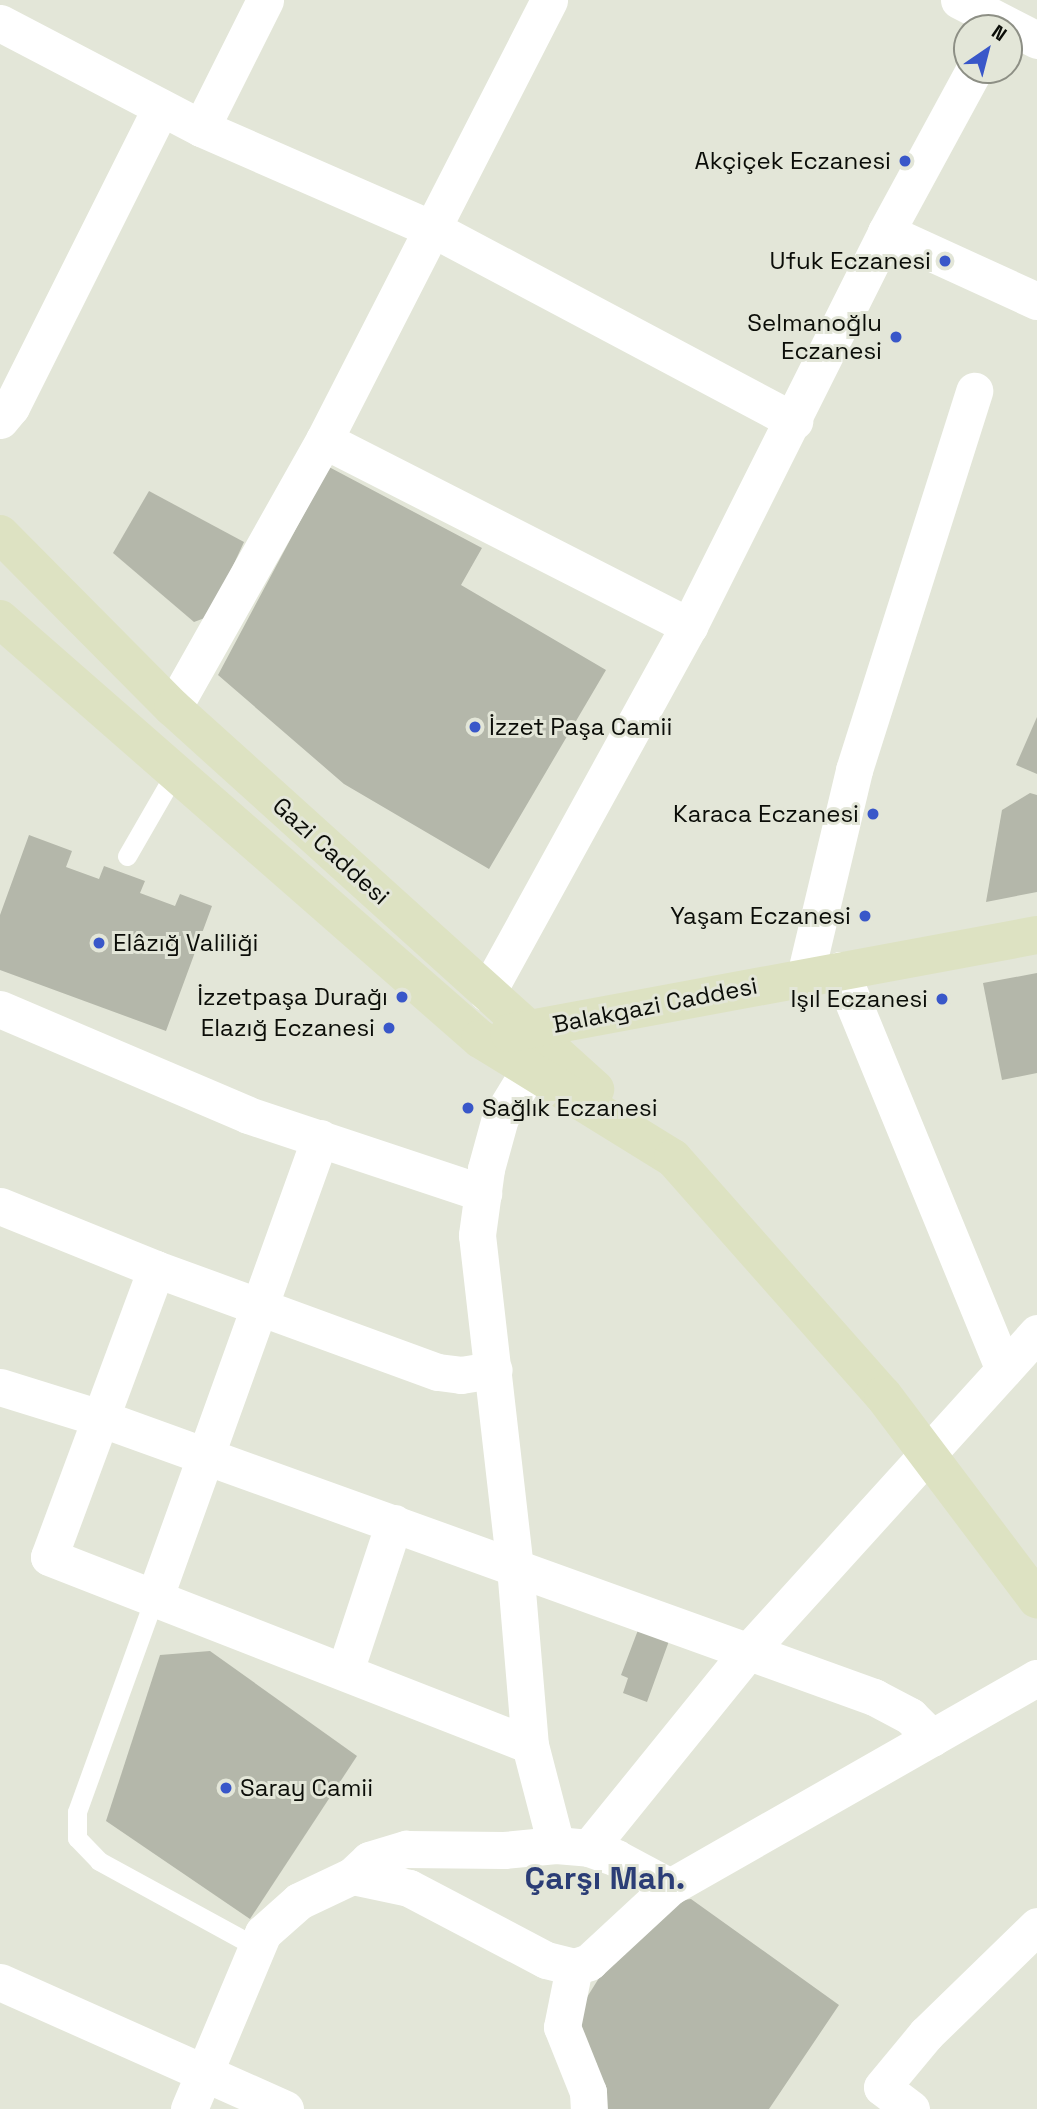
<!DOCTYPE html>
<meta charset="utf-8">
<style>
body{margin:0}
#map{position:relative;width:1037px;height:2109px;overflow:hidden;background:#e3e6d8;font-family:"Space Grotesk",sans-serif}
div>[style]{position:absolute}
.building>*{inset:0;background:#b4b7aa}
.service>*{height:19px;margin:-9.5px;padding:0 9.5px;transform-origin:9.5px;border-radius:9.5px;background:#fff}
.minor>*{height:37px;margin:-18.5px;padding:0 18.5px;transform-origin:18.5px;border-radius:18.5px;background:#fff}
.secondary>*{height:38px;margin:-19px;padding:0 19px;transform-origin:19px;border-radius:19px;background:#dde2c2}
.dots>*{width:19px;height:19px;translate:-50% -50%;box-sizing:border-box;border:4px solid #e3e6d8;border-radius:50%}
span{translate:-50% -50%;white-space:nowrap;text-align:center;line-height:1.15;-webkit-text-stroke:6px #e3e6d8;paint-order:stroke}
.poi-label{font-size:24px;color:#0b0d08}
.right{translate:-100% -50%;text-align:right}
.left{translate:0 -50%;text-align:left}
.street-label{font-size:24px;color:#0b0d08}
.district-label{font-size:32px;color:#2b3d76;font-weight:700}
.north{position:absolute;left:953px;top:14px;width:70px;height:70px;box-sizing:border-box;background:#e3e6d8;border:2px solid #8d8f85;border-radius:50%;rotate:35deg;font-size:19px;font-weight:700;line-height:28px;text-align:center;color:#0b0d08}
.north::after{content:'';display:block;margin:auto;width:24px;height:32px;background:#3957c9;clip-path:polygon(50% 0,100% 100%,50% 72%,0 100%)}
</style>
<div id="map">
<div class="building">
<i style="clip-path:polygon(329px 467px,482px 548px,461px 585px,606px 670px,489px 869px,344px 784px,218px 675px)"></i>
<i style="clip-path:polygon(149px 491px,244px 542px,210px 616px,194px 622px,113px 553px)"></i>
<i style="clip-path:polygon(1037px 717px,1037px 774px,1016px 765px)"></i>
<i style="clip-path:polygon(1030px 793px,1037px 795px,1037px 892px,986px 902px,1002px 810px)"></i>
<i style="clip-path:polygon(29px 835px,72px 851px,66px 867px,99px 879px,104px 866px,145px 881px,140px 893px,175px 906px,180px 894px,212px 906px,166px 1031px,0 970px,0 915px)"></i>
<i style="clip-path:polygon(1037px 973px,1037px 1073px,1002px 1080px,983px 983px)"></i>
<i style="clip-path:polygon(638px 1630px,669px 1641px,647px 1702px,623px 1693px,628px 1678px,621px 1675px)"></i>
<i style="clip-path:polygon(210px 1651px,357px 1756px,250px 1919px,106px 1821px,160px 1655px)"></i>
<i style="clip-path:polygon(691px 1899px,839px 2005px,769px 2109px,598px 2109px,597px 2064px,571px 2035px,579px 2010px,609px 1962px,676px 1901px)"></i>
</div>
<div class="service">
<i style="left:127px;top:856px;width:96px;rotate:-60deg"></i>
<i style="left:154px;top:1599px;width:226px;rotate:109.9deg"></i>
<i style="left:77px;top:1812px;width:26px;rotate:90deg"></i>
<i style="left:77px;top:1838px;width:32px;rotate:46deg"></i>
<i style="left:99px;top:1861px;width:177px;rotate:28.7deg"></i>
</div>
<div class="minor">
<i style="left:959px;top:0;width:88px;rotate:27.1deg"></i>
<i style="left:0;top:23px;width:227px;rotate:27.6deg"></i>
<i style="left:201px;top:128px;width:255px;rotate:23.6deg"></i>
<i style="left:435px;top:230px;width:407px;rotate:28deg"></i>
<i style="left:201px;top:128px;width:143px;rotate:-63.4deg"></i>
<i style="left:886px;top:232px;width:166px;rotate:24.6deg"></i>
<i style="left:0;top:420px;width:17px;rotate:-50deg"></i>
<i style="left:11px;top:407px;width:335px;rotate:-63.4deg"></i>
<i style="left:324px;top:440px;width:410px;rotate:27deg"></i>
<i style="left:173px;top:708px;width:308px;rotate:-60.6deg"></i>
<i style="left:324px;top:440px;width:494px;rotate:-62.9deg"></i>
<i style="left:840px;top:970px;width:432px;rotate:67.7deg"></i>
<i style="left:805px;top:976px;width:212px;rotate:-76.6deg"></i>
<i style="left:854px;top:770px;width:398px;rotate:-72.4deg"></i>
<i style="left:487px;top:993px;width:419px;rotate:-61.2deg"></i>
<i style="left:689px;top:626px;width:441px;rotate:-63.4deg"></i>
<i style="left:886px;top:232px;width:184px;rotate:-61.5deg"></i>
<i style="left:0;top:1009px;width:270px;rotate:23.1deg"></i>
<i style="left:248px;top:1115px;width:248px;rotate:18.4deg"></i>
<i style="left:530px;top:1069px;width:57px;rotate:121.5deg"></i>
<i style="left:500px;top:1118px;width:53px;rotate:105.4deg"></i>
<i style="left:486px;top:1169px;width:67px;rotate:97.8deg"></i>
<i style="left:477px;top:1235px;width:334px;rotate:83.5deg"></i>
<i style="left:515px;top:1567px;width:179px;rotate:85.2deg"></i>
<i style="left:530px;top:1745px;width:103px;rotate:75.4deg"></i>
<i style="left:0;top:1206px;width:168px;rotate:22deg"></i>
<i style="left:156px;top:1269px;width:300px;rotate:20.1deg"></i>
<i style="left:438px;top:1372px;width:23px;rotate:7deg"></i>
<i style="left:461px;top:1375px;width:33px;rotate:-9deg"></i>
<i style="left:156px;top:1269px;width:307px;rotate:110.4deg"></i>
<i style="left:49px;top:1557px;width:516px;rotate:21.35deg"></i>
<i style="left:0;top:1387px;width:105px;rotate:17.2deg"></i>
<i style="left:100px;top:1418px;width:823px;rotate:19.82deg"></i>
<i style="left:874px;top:1697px;width:41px;rotate:27.8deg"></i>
<i style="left:910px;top:1716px;width:31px;rotate:45deg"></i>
<i style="left:154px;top:1599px;width:490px;rotate:-70.2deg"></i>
<i style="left:345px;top:1671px;width:156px;rotate:-71.7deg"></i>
<i style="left:589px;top:1848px;width:251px;rotate:-51deg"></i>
<i style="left:747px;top:1653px;width:432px;rotate:-47.8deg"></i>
<i style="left:352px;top:1876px;width:58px;rotate:11.9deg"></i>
<i style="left:409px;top:1888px;width:155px;rotate:27.7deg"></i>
<i style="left:546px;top:1960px;width:29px;rotate:14deg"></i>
<i style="left:574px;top:1967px;width:16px;rotate:-18deg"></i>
<i style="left:589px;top:1962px;width:110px;rotate:-42.8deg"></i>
<i style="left:670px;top:1887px;width:422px;rotate:-29.7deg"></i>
<i style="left:574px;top:1967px;width:61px;rotate:101.3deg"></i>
<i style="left:562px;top:2027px;width:70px;rotate:68.2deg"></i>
<i style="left:588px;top:2092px;width:17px;rotate:87deg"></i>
<i style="left:0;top:1982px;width:312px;rotate:24deg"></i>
<i style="left:189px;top:2109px;width:191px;rotate:-67.2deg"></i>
<i style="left:263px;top:1933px;width:48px;rotate:-41.6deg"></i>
<i style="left:299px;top:1901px;width:59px;rotate:-25.3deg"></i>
<i style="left:352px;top:1876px;width:23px;rotate:-43deg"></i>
<i style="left:369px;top:1860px;width:39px;rotate:-17deg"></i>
<i style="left:406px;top:1849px;width:98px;rotate:0.6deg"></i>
<i style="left:504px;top:1850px;width:52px;rotate:-5.5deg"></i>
<i style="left:556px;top:1845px;width:33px;rotate:5deg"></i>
<i style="left:589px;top:1848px;width:29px;rotate:20deg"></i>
<i style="left:616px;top:1858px;width:61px;rotate:28.2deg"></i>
<i style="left:911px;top:2109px;width:36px;rotate:-143deg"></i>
<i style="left:882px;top:2087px;width:69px;rotate:-50.3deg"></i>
<i style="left:926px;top:2034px;width:155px;rotate:-44.2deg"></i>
</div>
<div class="secondary">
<i style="left:0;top:534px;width:245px;rotate:45.2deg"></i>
<i style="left:173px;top:708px;width:569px;rotate:42.08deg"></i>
<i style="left:0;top:619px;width:638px;rotate:41.19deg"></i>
<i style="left:480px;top:1039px;width:227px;rotate:31.7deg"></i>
<i style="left:673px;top:1158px;width:317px;rotate:48.5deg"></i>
<i style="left:883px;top:1395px;width:256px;rotate:53deg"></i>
<i style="left:509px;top:1033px;width:537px;rotate:-10.51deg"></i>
</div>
<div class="dots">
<i style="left:905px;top:161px;background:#3957c9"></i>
<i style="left:945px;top:261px;background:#3957c9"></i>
<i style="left:896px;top:337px;background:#3957c9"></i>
<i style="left:475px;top:727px;background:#3957c9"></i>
<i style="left:873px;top:814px;background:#3957c9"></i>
<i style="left:865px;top:916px;background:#3957c9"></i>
<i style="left:99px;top:943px;background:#3957c9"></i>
<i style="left:402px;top:997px;background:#3957c9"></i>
<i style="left:942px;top:999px;background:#3957c9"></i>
<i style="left:389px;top:1028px;background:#3957c9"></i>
<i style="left:468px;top:1108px;background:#3957c9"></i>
<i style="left:226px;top:1788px;background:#3957c9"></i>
</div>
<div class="poi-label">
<span class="right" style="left:891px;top:161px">Akçiçek Eczanesi</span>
<span class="right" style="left:931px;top:261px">Ufuk Eczanesi</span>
<span class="right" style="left:882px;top:337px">Selmanoğlu<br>Eczanesi</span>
<span class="left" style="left:489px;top:727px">İzzet Paşa Camii</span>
<span class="right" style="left:859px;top:814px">Karaca Eczanesi</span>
<span class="right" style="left:851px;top:916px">Yaşam Eczanesi</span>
<span class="left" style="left:113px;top:943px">Elâzığ Valiliği</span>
<span class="right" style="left:388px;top:997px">İzzetpaşa Durağı</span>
<span class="right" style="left:928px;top:999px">Işıl Eczanesi</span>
<span class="right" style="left:375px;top:1028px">Elazığ Eczanesi</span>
<span class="left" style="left:482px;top:1108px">Sağlık Eczanesi</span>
<span class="left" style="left:240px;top:1788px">Saray Camii</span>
</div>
<div class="street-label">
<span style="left:331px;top:851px;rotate:42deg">Gazi Caddesi</span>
<span style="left:655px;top:1005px;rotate:-11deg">Balakgazi Caddesi</span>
</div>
<div class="district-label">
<span style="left:605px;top:1878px">Çarşı Mah.</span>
</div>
<div class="north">N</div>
</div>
